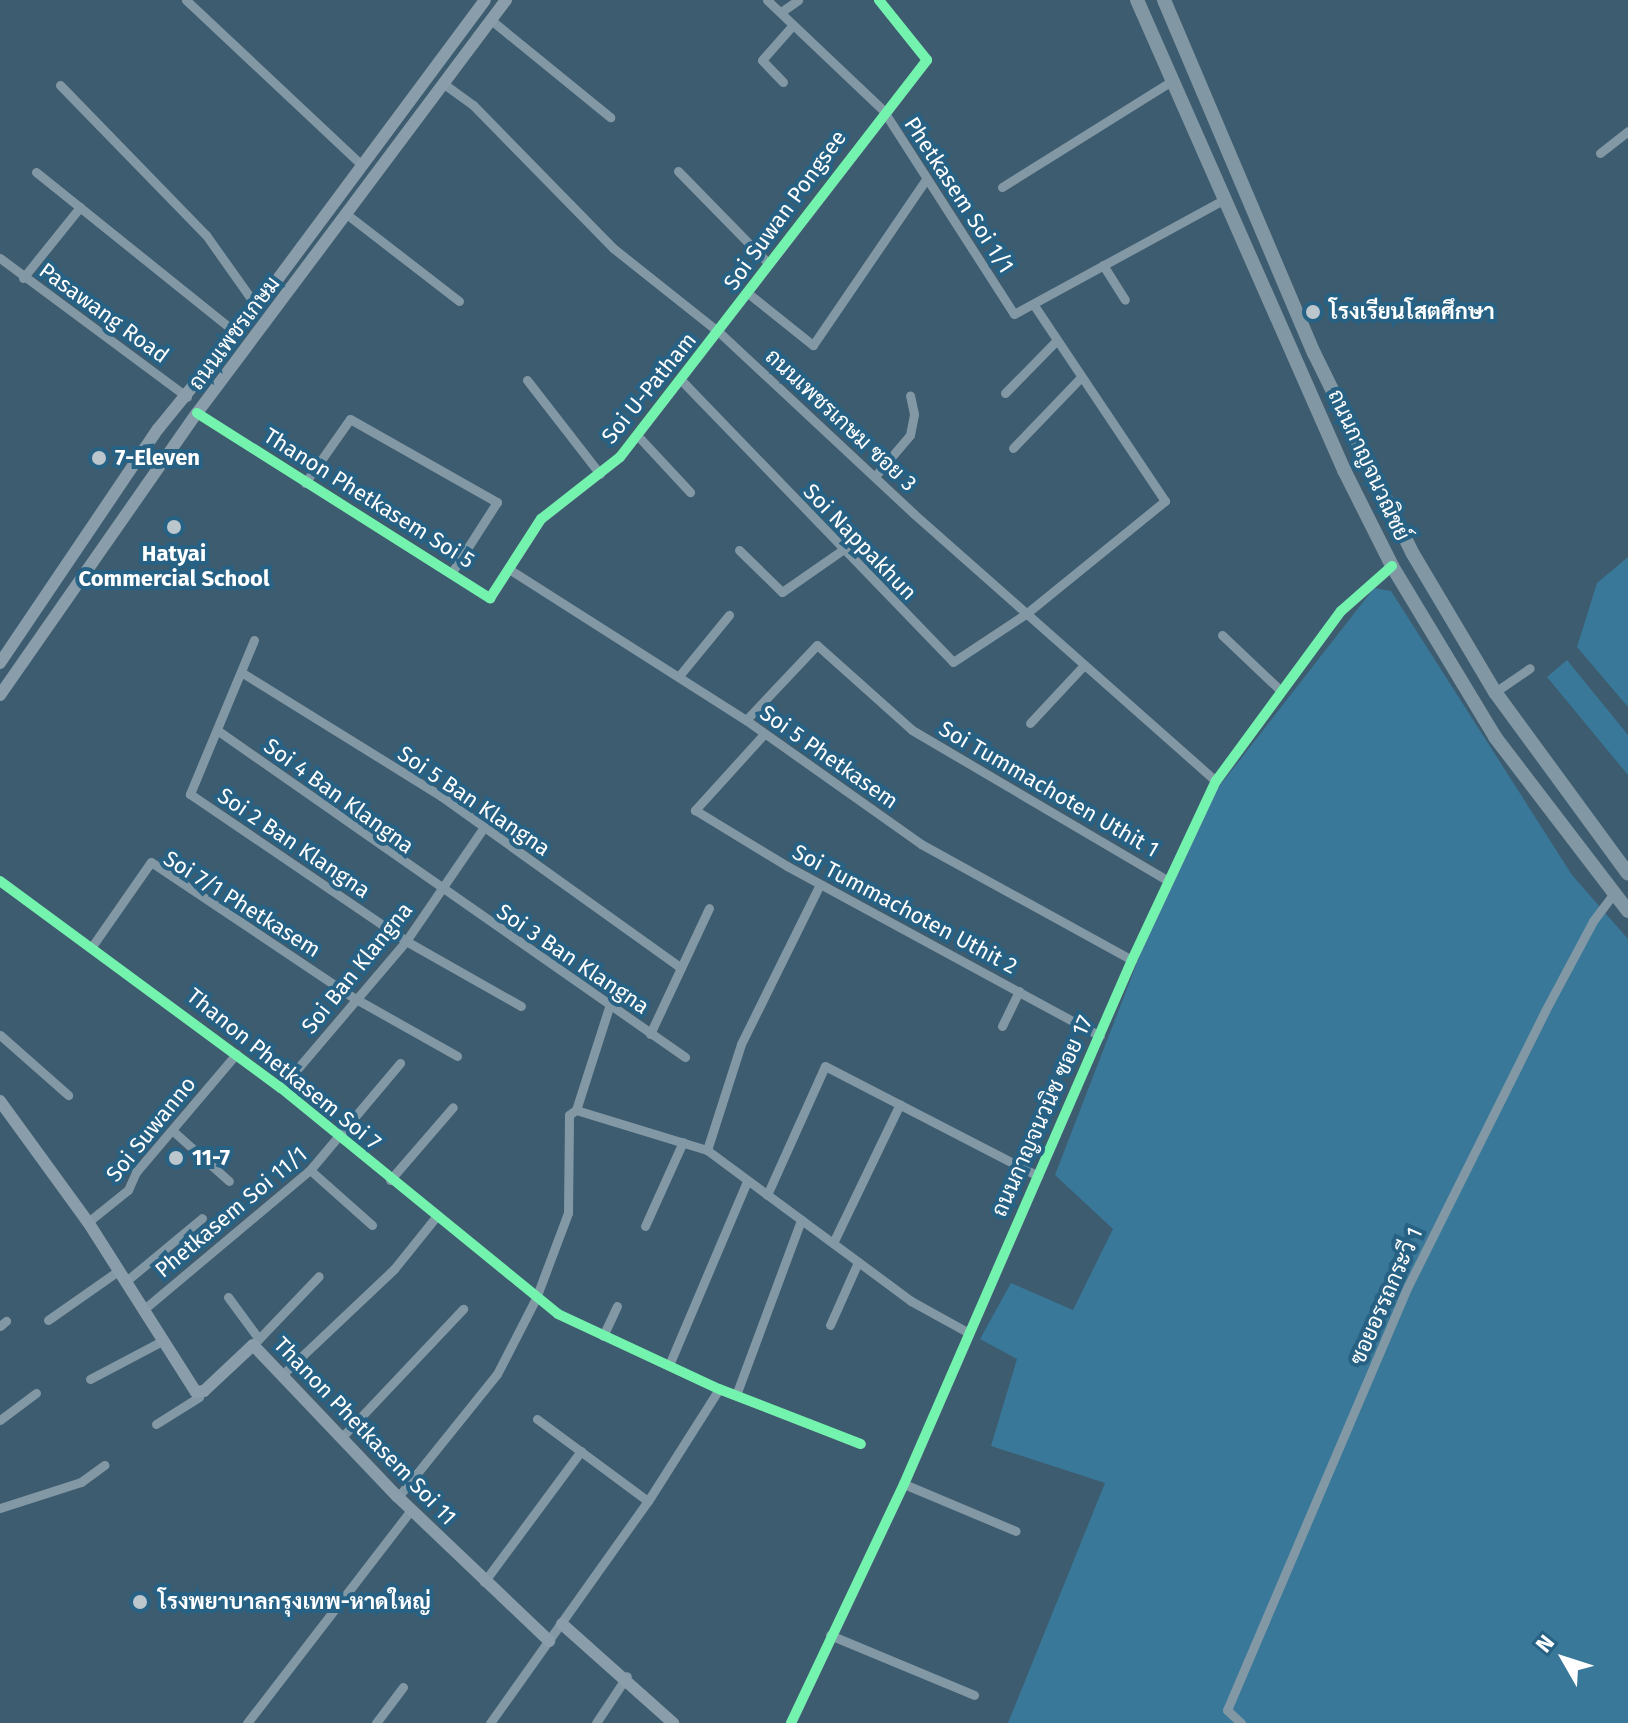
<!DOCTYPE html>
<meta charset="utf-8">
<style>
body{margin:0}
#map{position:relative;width:1628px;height:1723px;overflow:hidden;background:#3d5c6f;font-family:"Fira Sans",Sarabun,sans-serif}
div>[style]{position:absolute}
.green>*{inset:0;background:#397899}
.street>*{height:9px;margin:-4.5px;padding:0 4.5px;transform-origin:4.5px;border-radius:4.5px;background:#8398a5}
.secondary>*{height:12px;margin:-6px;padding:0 6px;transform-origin:6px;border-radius:6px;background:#8a9daa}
.primary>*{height:14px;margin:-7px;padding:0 7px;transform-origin:7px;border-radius:7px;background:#8197a3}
.cycleway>*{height:10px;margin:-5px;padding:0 5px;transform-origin:5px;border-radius:5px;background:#73f3ae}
.dots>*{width:22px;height:22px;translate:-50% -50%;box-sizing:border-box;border:4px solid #276285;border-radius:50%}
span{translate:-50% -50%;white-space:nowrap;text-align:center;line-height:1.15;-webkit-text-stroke:8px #276285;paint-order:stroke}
.street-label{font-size:22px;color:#fff}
.poi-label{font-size:22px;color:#fff;font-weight:700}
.left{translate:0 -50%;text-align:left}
.north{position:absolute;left:1524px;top:1619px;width:80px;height:80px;-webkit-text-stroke:6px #276285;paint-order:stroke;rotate:309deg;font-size:22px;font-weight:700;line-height:32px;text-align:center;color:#fff}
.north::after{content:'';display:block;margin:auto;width:28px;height:36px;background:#fff;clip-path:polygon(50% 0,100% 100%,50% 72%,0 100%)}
</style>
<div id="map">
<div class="green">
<i style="clip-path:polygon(1628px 557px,1628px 707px,1577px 647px,1597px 583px)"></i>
<i style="clip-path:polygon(1374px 588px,1391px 591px,1572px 875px,1628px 939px,1628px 1723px,1008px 1723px,1105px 1483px,991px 1446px,1017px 1359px,980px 1339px,1011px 1283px,1073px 1310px,1113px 1229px,1055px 1175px,1157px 911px,1214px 793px)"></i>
<i style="clip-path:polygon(1567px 660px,1628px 735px,1628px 775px,1547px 677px)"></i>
</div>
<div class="street">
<i style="left:186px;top:0;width:241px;rotate:43.2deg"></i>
<i style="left:767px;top:0;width:160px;rotate:43.5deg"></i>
<i style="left:883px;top:110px;width:242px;rotate:57.3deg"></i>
<i style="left:1014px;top:314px;width:240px;rotate:-28.6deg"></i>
<i style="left:781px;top:12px;width:21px;rotate:-35deg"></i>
<i style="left:491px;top:20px;width:154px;rotate:39.2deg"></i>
<i style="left:783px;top:82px;width:30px;rotate:-134deg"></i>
<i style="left:762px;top:60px;width:47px;rotate:-48.5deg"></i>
<i style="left:444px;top:84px;width:36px;rotate:36deg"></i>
<i style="left:473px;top:105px;width:200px;rotate:45.6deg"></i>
<i style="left:613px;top:248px;width:137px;rotate:38.5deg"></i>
<i style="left:720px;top:333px;width:265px;rotate:43deg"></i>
<i style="left:914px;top:514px;width:403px;rotate:41.5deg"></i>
<i style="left:60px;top:85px;width:209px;rotate:45.8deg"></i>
<i style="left:206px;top:235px;width:88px;rotate:54.7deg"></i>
<i style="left:1600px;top:153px;width:36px;rotate:-38deg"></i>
<i style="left:678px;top:171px;width:130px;rotate:45.6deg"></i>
<i style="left:36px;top:172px;width:257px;rotate:38.8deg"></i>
<i style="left:1002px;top:187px;width:202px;rotate:-32deg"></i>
<i style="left:349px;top:216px;width:139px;rotate:37.7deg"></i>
<i style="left:0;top:258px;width:233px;rotate:36.6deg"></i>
<i style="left:1103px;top:265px;width:41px;rotate:57.8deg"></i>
<i style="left:23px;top:278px;width:91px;rotate:-51.2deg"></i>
<i style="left:749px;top:294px;width:82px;rotate:38.6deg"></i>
<i style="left:813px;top:345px;width:202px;rotate:-55.7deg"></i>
<i style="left:527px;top:380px;width:119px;rotate:52.2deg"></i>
<i style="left:682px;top:381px;width:390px;rotate:46deg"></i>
<i style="left:953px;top:662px;width:89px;rotate:-33.5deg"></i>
<i style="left:1027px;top:613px;width:178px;rotate:-39.1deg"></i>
<i style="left:1165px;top:501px;width:237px;rotate:-123.8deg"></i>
<i style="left:1005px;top:393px;width:74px;rotate:-45.5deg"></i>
<i style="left:197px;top:413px;width:347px;rotate:32.3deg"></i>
<i style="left:490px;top:598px;width:94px;rotate:-57.2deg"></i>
<i style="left:541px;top:519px;width:100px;rotate:-38.1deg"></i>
<i style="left:620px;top:457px;width:502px;rotate:-52.29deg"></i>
<i style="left:927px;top:60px;width:77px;rotate:-128.7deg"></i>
<i style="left:637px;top:435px;width:78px;rotate:47.1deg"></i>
<i style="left:1013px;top:448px;width:98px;rotate:-46.2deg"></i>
<i style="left:876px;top:475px;width:52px;rotate:-49.6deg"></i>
<i style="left:910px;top:435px;width:21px;rotate:-79deg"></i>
<i style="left:914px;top:414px;width:19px;rotate:-102deg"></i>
<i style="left:305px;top:483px;width:78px;rotate:-54.9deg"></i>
<i style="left:350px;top:419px;width:169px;rotate:29.5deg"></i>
<i style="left:497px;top:502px;width:83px;rotate:122.7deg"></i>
<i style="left:739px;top:550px;width:60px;rotate:44.3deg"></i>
<i style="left:782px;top:592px;width:72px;rotate:-34.8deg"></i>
<i style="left:512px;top:571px;width:277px;rotate:32.5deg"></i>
<i style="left:746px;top:720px;width:214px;rotate:35.3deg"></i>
<i style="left:921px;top:844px;width:241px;rotate:28.8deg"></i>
<i style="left:1222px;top:635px;width:80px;rotate:43.5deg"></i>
<i style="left:254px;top:640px;width:167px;rotate:112.6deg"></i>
<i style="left:190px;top:794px;width:261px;rotate:34.2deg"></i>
<i style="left:406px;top:941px;width:132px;rotate:29.5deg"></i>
<i style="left:241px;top:672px;width:235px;rotate:31.8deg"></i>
<i style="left:441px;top:796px;width:295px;rotate:35.6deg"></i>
<i style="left:679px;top:676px;width:79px;rotate:-50.7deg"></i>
<i style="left:1495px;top:692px;width:42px;rotate:-34.4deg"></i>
<i style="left:746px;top:720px;width:103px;rotate:-46.6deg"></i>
<i style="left:817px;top:645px;width:127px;rotate:41.8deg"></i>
<i style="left:912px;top:730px;width:296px;rotate:30.5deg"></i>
<i style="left:1030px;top:723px;width:79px;rotate:-47deg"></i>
<i style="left:217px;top:730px;width:571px;rotate:34.94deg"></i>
<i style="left:764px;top:734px;width:103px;rotate:132.2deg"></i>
<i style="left:695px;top:810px;width:108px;rotate:31.3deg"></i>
<i style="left:787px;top:866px;width:356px;rotate:28.5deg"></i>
<i style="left:0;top:881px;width:349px;rotate:36.4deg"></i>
<i style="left:281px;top:1088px;width:357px;rotate:39.2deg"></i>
<i style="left:558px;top:1314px;width:178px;rotate:25deg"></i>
<i style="left:719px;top:1389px;width:152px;rotate:21.2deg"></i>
<i style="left:93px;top:945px;width:101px;rotate:-55.1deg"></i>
<i style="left:151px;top:862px;width:247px;rotate:33.8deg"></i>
<i style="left:356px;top:999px;width:116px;rotate:29.4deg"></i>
<i style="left:1002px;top:1026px;width:39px;rotate:-64deg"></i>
<i style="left:650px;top:1034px;width:139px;rotate:-64.9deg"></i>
<i style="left:0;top:1035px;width:91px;rotate:41.4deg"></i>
<i style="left:281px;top:1088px;width:193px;rotate:-49.6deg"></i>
<i style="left:406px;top:941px;width:138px;rotate:-55.6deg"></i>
<i style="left:576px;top:1110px;width:137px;rotate:17deg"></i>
<i style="left:707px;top:1150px;width:254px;rotate:36.5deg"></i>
<i style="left:911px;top:1301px;width:66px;rotate:28.9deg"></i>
<i style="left:173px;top:1131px;width:75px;rotate:41.8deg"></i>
<i style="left:707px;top:1150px;width:111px;rotate:-72.2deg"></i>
<i style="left:741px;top:1044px;width:178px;rotate:-63.7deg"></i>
<i style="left:310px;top:1170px;width:83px;rotate:41.6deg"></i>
<i style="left:390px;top:1180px;width:96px;rotate:-49.2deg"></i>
<i style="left:767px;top:1195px;width:141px;rotate:-65.8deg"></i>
<i style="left:825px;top:1066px;width:240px;rotate:27.3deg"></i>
<i style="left:88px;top:1222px;width:51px;rotate:-38.7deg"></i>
<i style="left:128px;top:1190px;width:20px;rotate:-66deg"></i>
<i style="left:136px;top:1172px;width:155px;rotate:-49.7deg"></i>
<i style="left:645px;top:1226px;width:92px;rotate:-65.7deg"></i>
<i style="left:833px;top:1243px;width:154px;rotate:-64.3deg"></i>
<i style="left:125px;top:1282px;width:100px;rotate:-39.7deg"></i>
<i style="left:228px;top:1297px;width:52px;rotate:53.6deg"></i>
<i style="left:143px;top:1310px;width:218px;rotate:-40deg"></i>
<i style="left:310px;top:1170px;width:140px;rotate:-49.9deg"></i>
<i style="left:48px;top:1320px;width:85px;rotate:-35deg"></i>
<i style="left:830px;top:1325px;width:69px;rotate:-66deg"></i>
<i style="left:0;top:1326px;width:8px;rotate:-40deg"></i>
<i style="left:603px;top:1336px;width:33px;rotate:-65deg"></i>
<i style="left:253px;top:1345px;width:95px;rotate:-46.3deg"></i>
<i style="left:669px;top:1365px;width:200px;rotate:-67deg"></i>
<i style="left:283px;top:1374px;width:153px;rotate:-43.4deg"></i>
<i style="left:394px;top:1269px;width:65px;rotate:-51.2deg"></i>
<i style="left:90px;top:1379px;width:81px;rotate:-27.8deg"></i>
<i style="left:736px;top:1395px;width:187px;rotate:-69.6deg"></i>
<i style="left:537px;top:1419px;width:138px;rotate:36.5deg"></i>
<i style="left:0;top:1420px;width:45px;rotate:-36.9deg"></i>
<i style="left:156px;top:1424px;width:51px;rotate:-32.1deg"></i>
<i style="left:341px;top:1438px;width:178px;rotate:-46.6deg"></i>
<i style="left:904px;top:1484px;width:121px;rotate:22.8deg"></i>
<i style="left:398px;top:1497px;width:158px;rotate:-51.2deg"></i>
<i style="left:497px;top:1374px;width:85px;rotate:-62.8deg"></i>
<i style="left:536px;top:1298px;width:91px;rotate:-69.4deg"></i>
<i style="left:568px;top:1213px;width:98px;rotate:-89.4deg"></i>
<i style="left:569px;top:1115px;width:9px;rotate:-36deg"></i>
<i style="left:576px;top:1110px;width:108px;rotate:-72.2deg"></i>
<i style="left:0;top:1508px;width:85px;rotate:-17.8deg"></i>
<i style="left:81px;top:1482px;width:29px;rotate:-36deg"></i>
<i style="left:484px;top:1582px;width:163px;rotate:-53.5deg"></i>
<i style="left:830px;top:1635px;width:156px;rotate:22.6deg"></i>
<i style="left:247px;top:1723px;width:269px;rotate:-52.4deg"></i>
<i style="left:376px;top:1723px;width:45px;rotate:-53.1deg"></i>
<i style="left:490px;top:1723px;width:272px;rotate:-54.6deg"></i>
<i style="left:648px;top:1501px;width:133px;rotate:-57.6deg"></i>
<i style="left:596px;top:1723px;width:56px;rotate:-56.6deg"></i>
<i style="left:791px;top:1723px;width:264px;rotate:-64.7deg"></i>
<i style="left:904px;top:1484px;width:571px;rotate:-66.49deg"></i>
<i style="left:1132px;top:960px;width:198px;rotate:-64.9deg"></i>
<i style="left:1216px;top:781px;width:211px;rotate:-53.7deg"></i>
<i style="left:1341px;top:611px;width:68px;rotate:-41.4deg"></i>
<i style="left:1241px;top:1723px;width:19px;rotate:-137deg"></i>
<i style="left:1227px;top:1710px;width:461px;rotate:-66.9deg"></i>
<i style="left:1408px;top:1286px;width:307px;rotate:-63.5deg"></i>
<i style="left:1545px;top:1011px;width:102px;rotate:-61.9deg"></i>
<i style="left:1593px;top:921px;width:34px;rotate:-53deg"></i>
</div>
<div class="secondary">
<i style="left:0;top:663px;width:282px;rotate:-56deg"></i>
<i style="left:158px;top:429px;width:157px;rotate:-50.9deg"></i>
<i style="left:257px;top:307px;width:382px;rotate:-53.4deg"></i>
<i style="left:0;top:695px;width:344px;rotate:-55.1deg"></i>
<i style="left:197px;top:413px;width:516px;rotate:-53.2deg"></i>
<i style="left:0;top:1101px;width:150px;rotate:54deg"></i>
<i style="left:88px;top:1222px;width:201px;rotate:57.6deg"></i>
<i style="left:196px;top:1392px;width:8px;rotate:-7deg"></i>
<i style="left:204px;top:1391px;width:67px;rotate:-43.2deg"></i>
<i style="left:253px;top:1345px;width:210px;rotate:46.4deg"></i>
<i style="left:398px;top:1497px;width:209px;rotate:43.6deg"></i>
<i style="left:562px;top:1624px;width:149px;rotate:41.7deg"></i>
</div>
<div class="primary">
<i style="left:1137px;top:0;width:514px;rotate:66.23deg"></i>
<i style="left:1344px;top:470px;width:107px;rotate:63.4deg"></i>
<i style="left:1392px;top:566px;width:200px;rotate:58.9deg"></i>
<i style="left:1495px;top:737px;width:219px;rotate:52.6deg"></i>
<i style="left:1164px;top:0;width:384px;rotate:67deg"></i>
<i style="left:1314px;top:353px;width:224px;rotate:63.8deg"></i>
<i style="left:1413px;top:554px;width:161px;rotate:59.3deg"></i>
<i style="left:1495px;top:692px;width:225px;rotate:53.8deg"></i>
</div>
<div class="cycleway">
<i style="left:197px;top:413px;width:347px;rotate:32.3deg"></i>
<i style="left:490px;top:598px;width:94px;rotate:-57.2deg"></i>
<i style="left:541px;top:519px;width:100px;rotate:-38.1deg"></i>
<i style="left:620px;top:457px;width:502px;rotate:-52.29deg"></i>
<i style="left:927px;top:60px;width:77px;rotate:-128.7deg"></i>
<i style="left:0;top:881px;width:349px;rotate:36.4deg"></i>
<i style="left:281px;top:1088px;width:357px;rotate:39.2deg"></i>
<i style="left:558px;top:1314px;width:178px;rotate:25deg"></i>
<i style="left:719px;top:1389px;width:152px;rotate:21.2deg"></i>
<i style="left:791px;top:1723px;width:264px;rotate:-64.7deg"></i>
<i style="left:904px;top:1484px;width:571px;rotate:-66.49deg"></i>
<i style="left:1132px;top:960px;width:198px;rotate:-64.9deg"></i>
<i style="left:1216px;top:781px;width:211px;rotate:-53.7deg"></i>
<i style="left:1341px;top:611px;width:68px;rotate:-41.4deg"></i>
</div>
<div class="dots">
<i style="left:1313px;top:312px;background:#bbc6cd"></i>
<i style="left:99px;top:458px;background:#bbc6cd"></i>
<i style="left:174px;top:527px;background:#bbc6cd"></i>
<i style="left:176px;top:1158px;background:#bbc6cd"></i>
<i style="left:140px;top:1602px;background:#bbc6cd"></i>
</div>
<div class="street-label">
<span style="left:959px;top:195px;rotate:57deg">Phetkasem Soi 1/1</span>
<span style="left:785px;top:210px;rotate:-54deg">Soi Suwan Pongsee</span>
<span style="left:104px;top:313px;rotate:36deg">Pasawang Road</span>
<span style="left:234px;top:333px;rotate:-53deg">ถนนเพชรเกษม</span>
<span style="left:649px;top:388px;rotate:-51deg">Soi U-Patham</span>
<span style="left:841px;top:420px;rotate:43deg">ถนนเพชรเกษม ซอย 3</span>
<span style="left:1369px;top:465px;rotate:65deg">ถนนกาญจนวณิชย์</span>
<span style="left:369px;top:498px;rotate:32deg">Thanon Phetkasem Soi 5</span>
<span style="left:860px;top:542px;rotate:46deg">Soi Nappakhun</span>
<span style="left:829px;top:757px;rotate:35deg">Soi 5 Phetkasem</span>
<span style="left:1049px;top:789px;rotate:30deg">Soi Tummachoten Uthit 1</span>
<span style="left:339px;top:796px;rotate:36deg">Soi 4 Ban Klangna</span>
<span style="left:474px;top:801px;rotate:34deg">Soi 5 Ban Klangna</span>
<span style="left:294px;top:843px;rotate:34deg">Soi 2 Ban Klangna</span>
<span style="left:242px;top:904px;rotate:32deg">Soi 7/1 Phetkasem</span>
<span style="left:905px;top:909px;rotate:28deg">Soi Tummachoten Uthit 2</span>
<span style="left:573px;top:959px;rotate:34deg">Soi 3 Ban Klangna</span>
<span style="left:357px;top:968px;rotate:-51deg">Soi Ban Klangna</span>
<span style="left:284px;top:1069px;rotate:39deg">Thanon Phetkasem Soi 7</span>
<span style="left:1042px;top:1116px;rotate:-66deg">ถนนกาญจนวนิช ซอย 17</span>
<span style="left:151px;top:1129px;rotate:-51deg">Soi Suwanno</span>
<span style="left:231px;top:1212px;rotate:-40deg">Phetkasem Soi 11/1</span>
<span style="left:1386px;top:1296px;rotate:-66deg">ซอยอรรถกระวี 1</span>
<span style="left:365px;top:1431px;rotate:46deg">Thanon Phetkasem Soi 11</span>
</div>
<div class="poi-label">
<span class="left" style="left:1329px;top:312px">โรงเรียนโสตศึกษา</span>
<span class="left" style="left:115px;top:458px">7-Eleven</span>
<span style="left:174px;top:566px">Hatyai<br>Commercial School</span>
<span class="left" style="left:192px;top:1158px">11-7</span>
<span class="left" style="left:158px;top:1602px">โรงพยาบาลกรุงเทพ-หาดใหญ่</span>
</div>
<div class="north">N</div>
</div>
